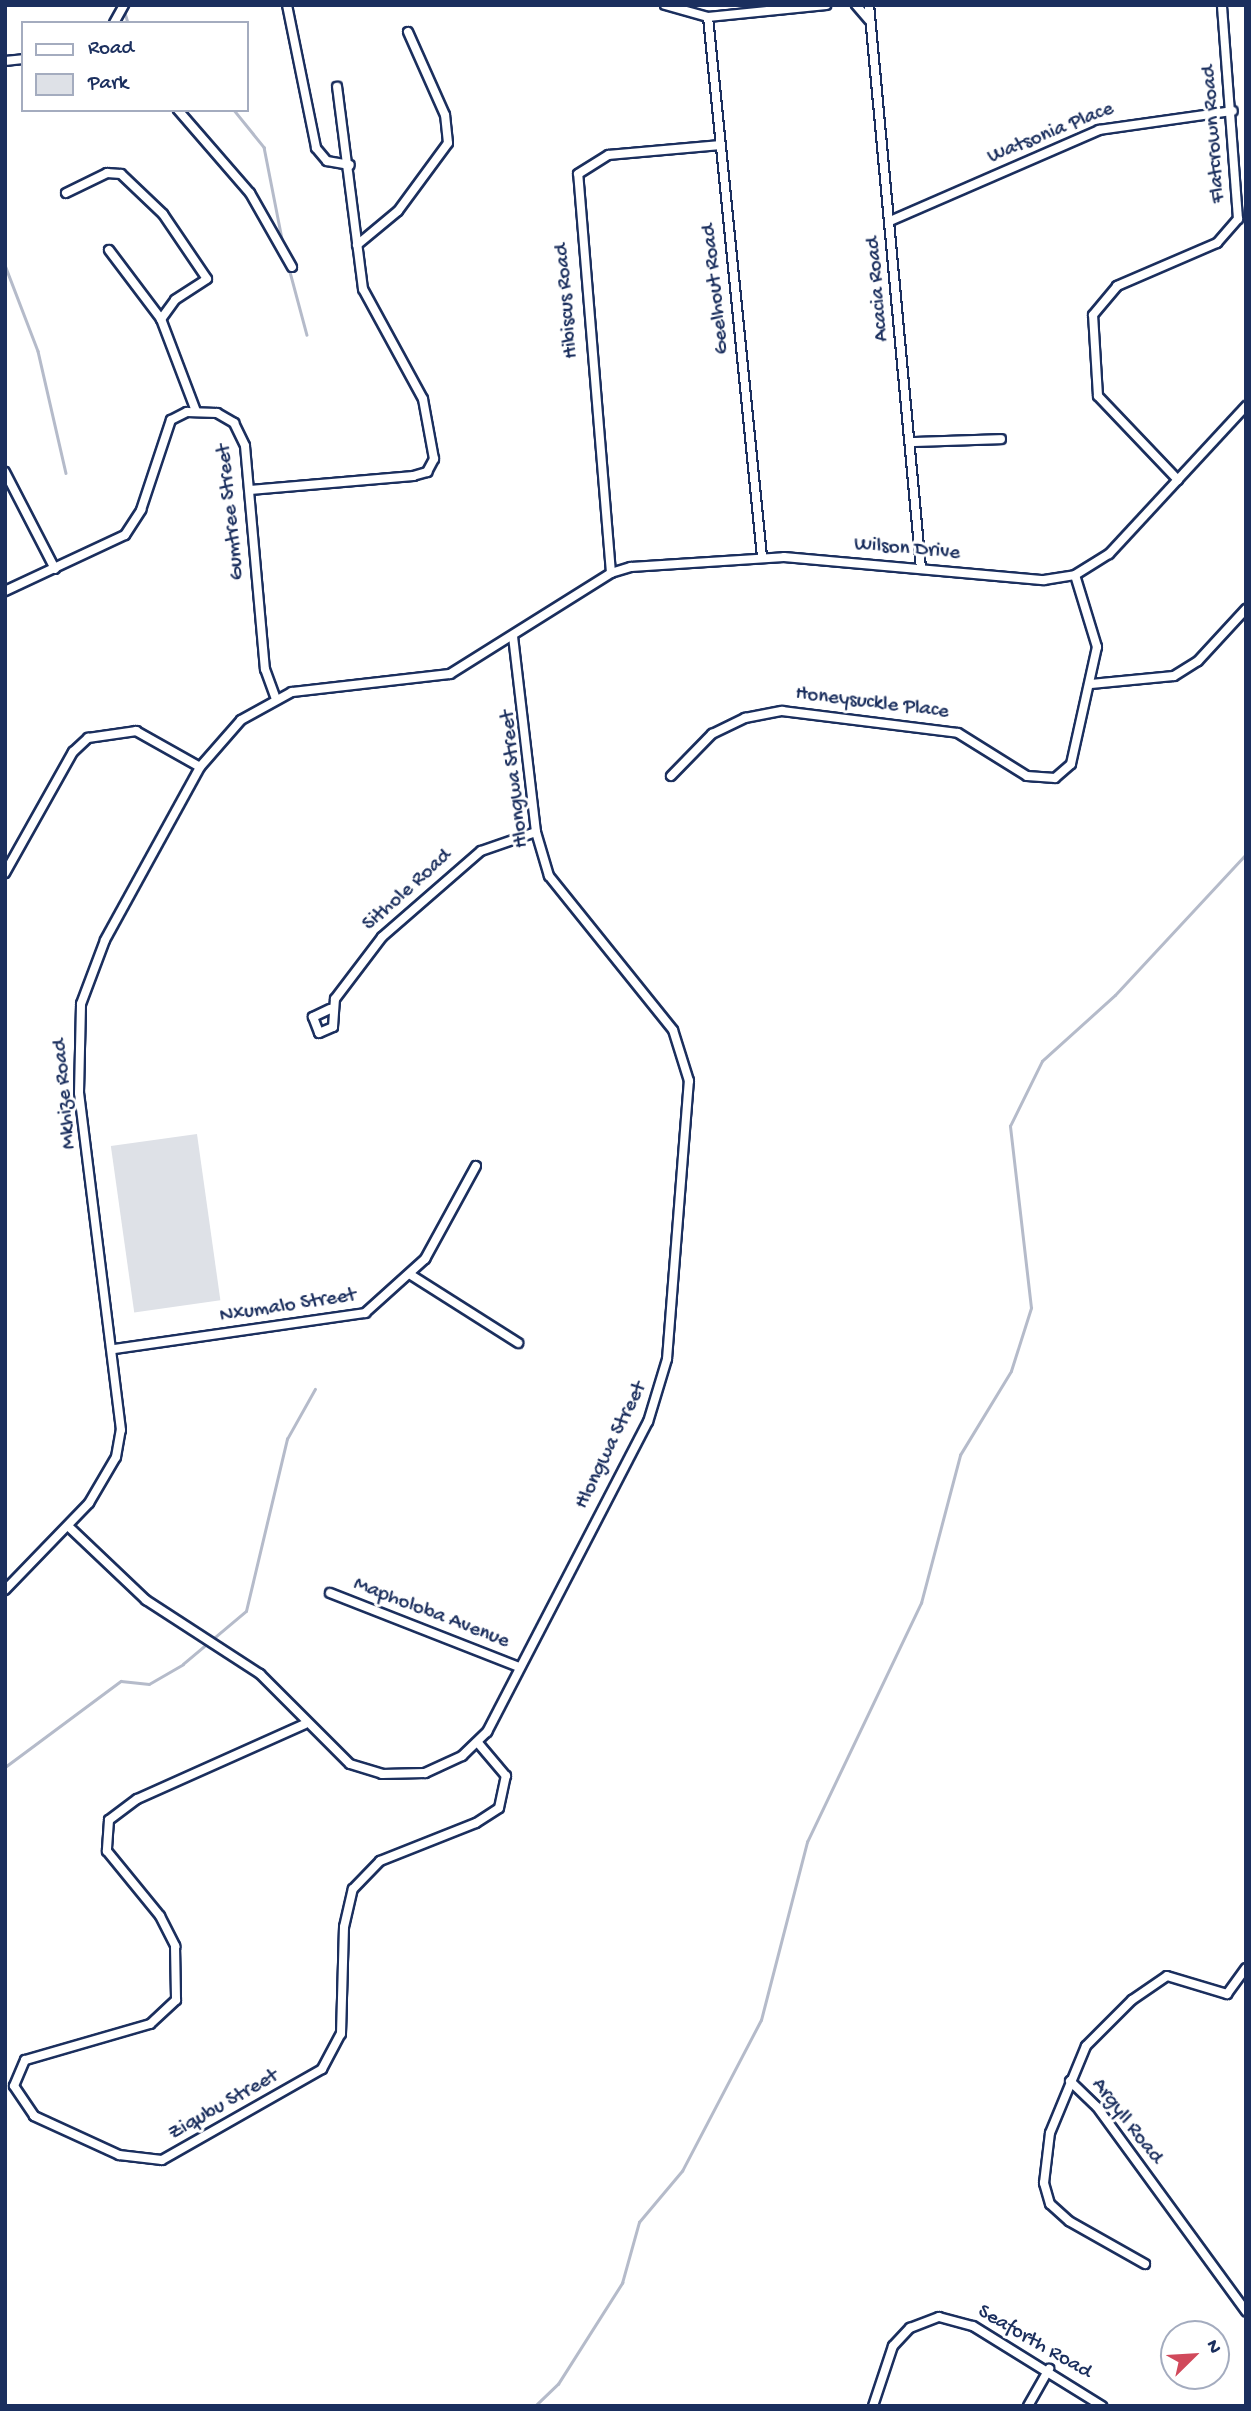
<!DOCTYPE html>
<style>
body{margin:0}
#map{position:relative;width:1251px;height:2411px;overflow:hidden;background:#fff;font-family:"Gochi Hand",sans-serif}
div>[style]{position:absolute}
.green>*{inset:0;background:#dee1e7;transform-origin:0 0}
.stream>*{height:2.5px;margin:-1.25px;padding:0 1.25px;transform-origin:1.25px;border-radius:1.25px;background:#b5bbca}
.roads{filter:drop-shadow(2px 0 #1b2f5e) drop-shadow(-2px 0 #1b2f5e) drop-shadow(0 2px #1b2f5e) drop-shadow(0 -2px #1b2f5e)}
.street>*{height:8px;margin:-4px;padding:0 4px;transform-origin:4px;border-radius:4px;background:#fff}
span{translate:-50% -50%;white-space:nowrap;text-align:center;line-height:1.15;-webkit-text-stroke:6px #fff;paint-order:stroke}
.street-label{font-size:21px;color:#1b2f5e}
.frame{position:absolute;inset:0;border:7px solid #1b2f5e;pointer-events:none}
.legend{position:absolute;left:21px;top:21px;width:228px;height:91px;box-sizing:border-box;background:#fff;border:2px solid #a4acbf;margin:0;padding:9px 12px;list-style:none;font-size:21px;color:#1b2f5e}
.legend li{display:flex;align-items:center;gap:14px;height:35px}
.legend b{width:35px;border:2px solid #a4acbf}
.north{position:absolute;left:1160px;top:2320px;width:70px;height:70px;box-sizing:border-box;background:#fff;border:2px solid #a4acbf;border-radius:50%;rotate:66deg;font-size:19px;font-weight:700;line-height:28px;text-align:center;color:#1b2f5e}
.north::after{content:'';display:block;margin:auto;width:24px;height:32px;background:#d1495b;clip-path:polygon(50% 0,100% 100%,50% 72%,0 100%)}
</style>
<div id="map">
<div class="green">
<i style="left:197px;top:1134px;width:168px;height:87px;rotate:82deg"></i>
</div>
<div class="stream">
<i style="left:124px;top:9px;width:15px;rotate:74deg"></i>
<i style="left:234px;top:110px;width:48px;rotate:51deg"></i>
<i style="left:264px;top:147px;width:99px;rotate:78.9deg"></i>
<i style="left:5px;top:265px;width:92px;rotate:69deg"></i>
<i style="left:38px;top:351px;width:125px;rotate:77.1deg"></i>
<i style="left:289px;top:268px;width:69px;rotate:75deg"></i>
<i style="left:5px;top:1767px;width:144px;rotate:-36.6deg"></i>
<i style="left:121px;top:1681px;width:28px;rotate:6deg"></i>
<i style="left:149px;top:1684px;width:39px;rotate:-30deg"></i>
<i style="left:183px;top:1664px;width:82px;rotate:-40.1deg"></i>
<i style="left:246px;top:1611px;width:177px;rotate:-76.6deg"></i>
<i style="left:287px;top:1439px;width:57px;rotate:-60.8deg"></i>
<i style="left:535px;top:2406px;width:32px;rotate:-44deg"></i>
<i style="left:558px;top:2384px;width:120px;rotate:-57.6deg"></i>
<i style="left:622px;top:2283px;width:63px;rotate:-74.4deg"></i>
<i style="left:639px;top:2222px;width:67px;rotate:-49.9deg"></i>
<i style="left:682px;top:2171px;width:170px;rotate:-62.4deg"></i>
<i style="left:761px;top:2020px;width:184px;rotate:-75.5deg"></i>
<i style="left:807px;top:1842px;width:265px;rotate:-64.5deg"></i>
<i style="left:921px;top:1603px;width:153px;rotate:-75.2deg"></i>
<i style="left:960px;top:1455px;width:98px;rotate:-58.7deg"></i>
<i style="left:1011px;top:1371px;width:66px;rotate:-72.4deg"></i>
<i style="left:1031px;top:1308px;width:183px;rotate:-96.6deg"></i>
<i style="left:1010px;top:1126px;width:72px;rotate:-63.8deg"></i>
<i style="left:1042px;top:1061px;width:98px;rotate:-42.1deg"></i>
<i style="left:1115px;top:995px;width:192px;rotate:-47.1deg"></i>
</div>
<div class="roads">
<div class="street">
<i style="left:287px;top:5px;width:146px;rotate:78.5deg"></i>
<i style="left:316px;top:148px;width:17px;rotate:50deg"></i>
<i style="left:327px;top:161px;width:23px;rotate:10deg"></i>
<i style="left:665px;top:5px;width:45px;rotate:15.6deg"></i>
<i style="left:708px;top:17px;width:119px;rotate:-5.8deg"></i>
<i style="left:856px;top:5px;width:20px;rotate:49deg"></i>
<i style="left:869px;top:5px;width:566px;rotate:84.73deg"></i>
<i style="left:708px;top:17px;width:543px;rotate:84.29deg"></i>
<i style="left:114px;top:23px;width:21px;rotate:-61deg"></i>
<i style="left:5px;top:61px;width:18px;rotate:-6deg"></i>
<i style="left:178px;top:110px;width:110px;rotate:49.1deg"></i>
<i style="left:250px;top:193px;width:85px;rotate:60.4deg"></i>
<i style="left:66px;top:193px;width:46px;rotate:-26deg"></i>
<i style="left:107px;top:173px;width:14px;rotate:4deg"></i>
<i style="left:121px;top:174px;width:58px;rotate:43.6deg"></i>
<i style="left:163px;top:214px;width:78px;rotate:55.9deg"></i>
<i style="left:207px;top:279px;width:38px;rotate:147deg"></i>
<i style="left:175px;top:300px;width:24px;rotate:126deg"></i>
<i style="left:890px;top:221px;width:228px;rotate:-23.5deg"></i>
<i style="left:1099px;top:130px;width:135px;rotate:-8.1deg"></i>
<i style="left:357px;top:245px;width:53px;rotate:-39.7deg"></i>
<i style="left:398px;top:211px;width:84px;rotate:-53.7deg"></i>
<i style="left:448px;top:143px;width:28px;rotate:-96deg"></i>
<i style="left:445px;top:115px;width:91px;rotate:-114deg"></i>
<i style="left:109px;top:250px;width:86px;rotate:53deg"></i>
<i style="left:161px;top:319px;width:98px;rotate:69.2deg"></i>
<i style="left:911px;top:442px;width:90px;rotate:-1.9deg"></i>
<i style="left:5px;top:472px;width:109px;rotate:62.7deg"></i>
<i style="left:1178px;top:480px;width:116px;rotate:-133.6deg"></i>
<i style="left:1098px;top:396px;width:81px;rotate:-93.5deg"></i>
<i style="left:1093px;top:315px;width:38px;rotate:-50deg"></i>
<i style="left:1117px;top:286px;width:109px;rotate:-23.3deg"></i>
<i style="left:1217px;top:243px;width:32px;rotate:-49deg"></i>
<i style="left:1238px;top:219px;width:215px;rotate:-94.3deg"></i>
<i style="left:250px;top:490px;width:164px;rotate:-4.9deg"></i>
<i style="left:413px;top:476px;width:15px;rotate:-16deg"></i>
<i style="left:427px;top:472px;width:15px;rotate:-62deg"></i>
<i style="left:434px;top:459px;width:61px;rotate:-100.4deg"></i>
<i style="left:423px;top:399px;width:125px;rotate:-118.6deg"></i>
<i style="left:363px;top:289px;width:204px;rotate:-97.3deg"></i>
<i style="left:611px;top:573px;width:400px;rotate:-94.7deg"></i>
<i style="left:578px;top:174px;width:36px;rotate:-32deg"></i>
<i style="left:609px;top:155px;width:111px;rotate:-5.1deg"></i>
<i style="left:5px;top:591px;width:132px;rotate:-25deg"></i>
<i style="left:125px;top:535px;width:30px;rotate:-57deg"></i>
<i style="left:141px;top:510px;width:95px;rotate:-71.6deg"></i>
<i style="left:171px;top:420px;width:18px;rotate:-27deg"></i>
<i style="left:187px;top:412px;width:30px;rotate:2deg"></i>
<i style="left:217px;top:413px;width:20px;rotate:30deg"></i>
<i style="left:234px;top:423px;width:25px;rotate:64deg"></i>
<i style="left:245px;top:446px;width:224px;rotate:84.9deg"></i>
<i style="left:265px;top:669px;width:30px;rotate:70deg"></i>
<i style="left:1091px;top:684px;width:83px;rotate:-5.5deg"></i>
<i style="left:1174px;top:676px;width:28px;rotate:-32deg"></i>
<i style="left:1198px;top:661px;width:71px;rotate:-47.3deg"></i>
<i style="left:671px;top:776px;width:59px;rotate:-45.7deg"></i>
<i style="left:712px;top:734px;width:37px;rotate:-26deg"></i>
<i style="left:745px;top:718px;width:38px;rotate:-11deg"></i>
<i style="left:782px;top:711px;width:177px;rotate:7.1deg"></i>
<i style="left:958px;top:733px;width:81px;rotate:31.9deg"></i>
<i style="left:1027px;top:776px;width:28px;rotate:4deg"></i>
<i style="left:1055px;top:778px;width:21px;rotate:-41deg"></i>
<i style="left:1071px;top:764px;width:120px;rotate:-77.5deg"></i>
<i style="left:1097px;top:647px;width:75px;rotate:-107deg"></i>
<i style="left:5px;top:873px;width:139px;rotate:-60.7deg"></i>
<i style="left:73px;top:752px;width:21px;rotate:-43deg"></i>
<i style="left:88px;top:738px;width:49px;rotate:-8.3deg"></i>
<i style="left:136px;top:731px;width:73px;rotate:29.4deg"></i>
<i style="left:330px;top:1009px;width:19px;rotate:155deg"></i>
<i style="left:313px;top:1017px;width:17px;rotate:69deg"></i>
<i style="left:319px;top:1033px;width:15px;rotate:-23deg"></i>
<i style="left:333px;top:1027px;width:28px;rotate:-86deg"></i>
<i style="left:335px;top:999px;width:78px;rotate:-52.8deg"></i>
<i style="left:382px;top:937px;width:131px;rotate:-41deg"></i>
<i style="left:481px;top:851px;width:58px;rotate:-19.1deg"></i>
<i style="left:411px;top:1275px;width:127px;rotate:32.4deg"></i>
<i style="left:115px;top:1349px;width:253px;rotate:-8.2deg"></i>
<i style="left:365px;top:1313px;width:81px;rotate:-42deg"></i>
<i style="left:425px;top:1259px;width:106px;rotate:-61.3deg"></i>
<i style="left:68px;top:1526px;width:108px;rotate:43.5deg"></i>
<i style="left:146px;top:1600px;width:136px;rotate:33deg"></i>
<i style="left:260px;top:1674px;width:127px;rotate:45deg"></i>
<i style="left:350px;top:1764px;width:34px;rotate:17deg"></i>
<i style="left:382px;top:1774px;width:43px;rotate:-1.3deg"></i>
<i style="left:425px;top:1773px;width:41px;rotate:-24.7deg"></i>
<i style="left:462px;top:1756px;width:35px;rotate:-44deg"></i>
<i style="left:487px;top:1732px;width:349px;rotate:-62.6deg"></i>
<i style="left:648px;top:1422px;width:66px;rotate:-73.2deg"></i>
<i style="left:667px;top:1359px;width:279px;rotate:-85.5deg"></i>
<i style="left:689px;top:1081px;width:53px;rotate:-107.4deg"></i>
<i style="left:673px;top:1030px;width:198px;rotate:-128.8deg"></i>
<i style="left:549px;top:876px;width:46px;rotate:-106.5deg"></i>
<i style="left:536px;top:832px;width:196px;rotate:-96.7deg"></i>
<i style="left:5px;top:1590px;width:121px;rotate:-46deg"></i>
<i style="left:89px;top:1503px;width:53px;rotate:-59.6deg"></i>
<i style="left:116px;top:1457px;width:27px;rotate:-80deg"></i>
<i style="left:121px;top:1430px;width:340px;rotate:-97.1deg"></i>
<i style="left:79px;top:1093px;width:89px;rotate:-88.7deg"></i>
<i style="left:81px;top:1004px;width:68px;rotate:-69.4deg"></i>
<i style="left:105px;top:940px;width:197px;rotate:-61.2deg"></i>
<i style="left:200px;top:767px;width:62px;rotate:-48.9deg"></i>
<i style="left:241px;top:720px;width:58px;rotate:-28.8deg"></i>
<i style="left:292px;top:692px;width:159px;rotate:-6.5deg"></i>
<i style="left:450px;top:674px;width:190px;rotate:-32.1deg"></i>
<i style="left:611px;top:573px;width:21px;rotate:-17deg"></i>
<i style="left:631px;top:567px;width:153px;rotate:-3.7deg"></i>
<i style="left:784px;top:557px;width:261px;rotate:5.1deg"></i>
<i style="left:1044px;top:580px;width:31px;rotate:-9deg"></i>
<i style="left:1075px;top:575px;width:40px;rotate:-32deg"></i>
<i style="left:1109px;top:554px;width:202px;rotate:-47.2deg"></i>
<i style="left:330px;top:1593px;width:203px;rotate:21.4deg"></i>
<i style="left:305px;top:1724px;width:184px;rotate:155.9deg"></i>
<i style="left:137px;top:1799px;width:35px;rotate:143deg"></i>
<i style="left:109px;top:1820px;width:31px;rotate:94deg"></i>
<i style="left:107px;top:1851px;width:84px;rotate:50.8deg"></i>
<i style="left:160px;top:1916px;width:34px;rotate:63deg"></i>
<i style="left:175px;top:1946px;width:54px;rotate:88.9deg"></i>
<i style="left:176px;top:2000px;width:35px;rotate:137deg"></i>
<i style="left:150px;top:2024px;width:130px;rotate:163.9deg"></i>
<i style="left:25px;top:2060px;width:28px;rotate:113deg"></i>
<i style="left:14px;top:2086px;width:36px;rotate:56deg"></i>
<i style="left:34px;top:2116px;width:94px;rotate:24.6deg"></i>
<i style="left:119px;top:2155px;width:43px;rotate:6.6deg"></i>
<i style="left:162px;top:2160px;width:184px;rotate:-29.6deg"></i>
<i style="left:322px;top:2069px;width:40px;rotate:-62deg"></i>
<i style="left:341px;top:2034px;width:107px;rotate:-88.4deg"></i>
<i style="left:344px;top:1927px;width:39px;rotate:-77deg"></i>
<i style="left:353px;top:1889px;width:39px;rotate:-46deg"></i>
<i style="left:380px;top:1861px;width:103px;rotate:-21.6deg"></i>
<i style="left:476px;top:1823px;width:27px;rotate:-33deg"></i>
<i style="left:499px;top:1808px;width:33px;rotate:-78deg"></i>
<i style="left:506px;top:1776px;width:43px;rotate:-130.3deg"></i>
<i style="left:1070px;top:2081px;width:37px;rotate:44deg"></i>
<i style="left:1097px;top:2107px;width:253px;rotate:53.9deg"></i>
<i style="left:1145px;top:2264px;width:87px;rotate:-150.5deg"></i>
<i style="left:1069px;top:2221px;width:25px;rotate:-138deg"></i>
<i style="left:1050px;top:2204px;width:22px;rotate:-106deg"></i>
<i style="left:1044px;top:2183px;width:50px;rotate:-83.2deg"></i>
<i style="left:1050px;top:2133px;width:94px;rotate:-67.5deg"></i>
<i style="left:1086px;top:2046px;width:65px;rotate:-45deg"></i>
<i style="left:1132px;top:2000px;width:42px;rotate:-34.4deg"></i>
<i style="left:1167px;top:1976px;width:63px;rotate:16.7deg"></i>
<i style="left:1227px;top:1994px;width:32px;rotate:-54deg"></i>
<i style="left:873px;top:2406px;width:63px;rotate:-71.6deg"></i>
<i style="left:893px;top:2346px;width:25px;rotate:-47deg"></i>
<i style="left:910px;top:2328px;width:31px;rotate:-21deg"></i>
<i style="left:939px;top:2317px;width:35px;rotate:15deg"></i>
<i style="left:973px;top:2326px;width:152px;rotate:31.8deg"></i>
<i style="left:1028px;top:2406px;width:43px;rotate:-60.4deg"></i>
</div>
</div>
<div class="street-label">
<span style="left:1051px;top:134px;rotate:-22deg">Watsonia Place</span>
<span style="left:1215px;top:134px;rotate:-94deg">Flatcrown Road</span>
<span style="left:717px;top:289px;rotate:-96deg">Geelhout Road</span>
<span style="left:879px;top:289px;rotate:-95deg">Acacia Road</span>
<span style="left:568px;top:301px;rotate:-95deg">Hibiscus Road</span>
<span style="left:232px;top:512px;rotate:-96deg">Gumtree Street</span>
<span style="left:907px;top:550px;rotate:5deg">Wilson Drive</span>
<span style="left:872px;top:704px;rotate:7deg">Honeysuckle Place</span>
<span style="left:516px;top:779px;rotate:-96deg">Hlongwa Street</span>
<span style="left:408px;top:891px;rotate:-42deg">Sithole Road</span>
<span style="left:66px;top:1094px;rotate:-95deg">Mkhize Road</span>
<span style="left:288px;top:1307px;rotate:-9deg">Nxumalo Street</span>
<span style="left:612px;top:1446px;rotate:-64deg">Hlongwa Street</span>
<span style="left:431px;top:1614px;rotate:21deg">Mapholoba Avenue</span>
<span style="left:224px;top:2106px;rotate:-30deg">Ziqubu Street</span>
<span style="left:1126px;top:2122px;rotate:52deg">Argyll Road</span>
<span style="left:1034px;top:2343px;rotate:30deg">Seaforth Road</span>
</div>
<div class="frame"></div>
<ul class="legend">
<li><b style="height:9px;background:#fff"></b>Road</li>
<li><b style="height:19px;background:#dee1e7"></b>Park</li>
</ul>
<div class="north">N</div>
</div>
